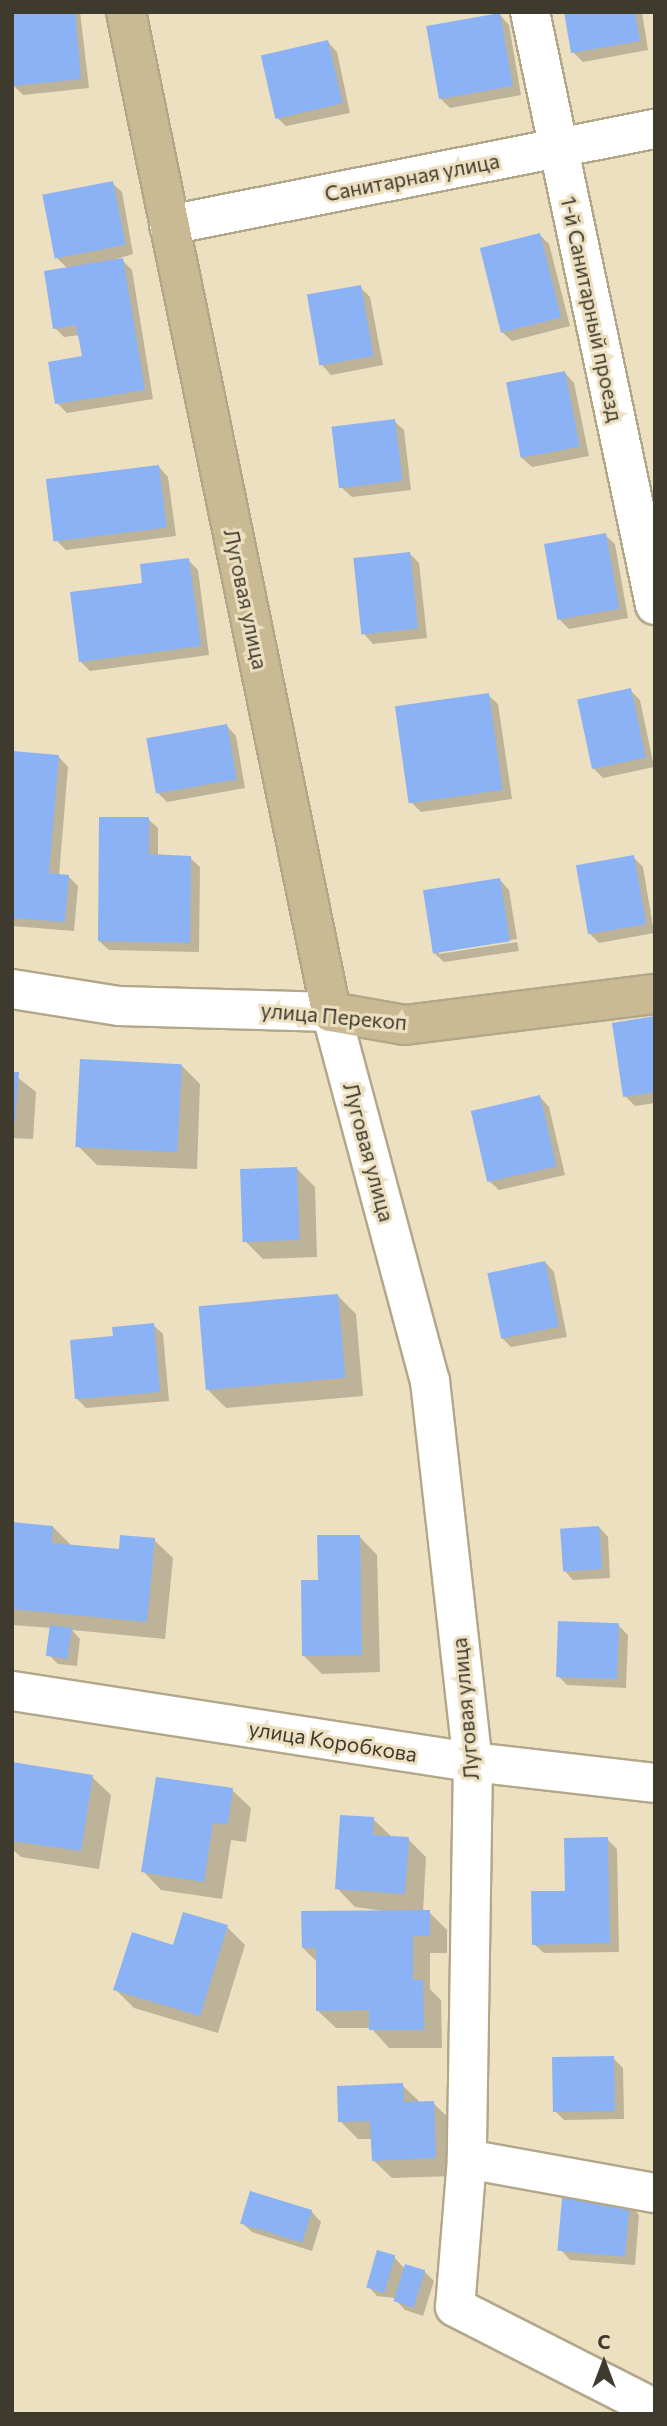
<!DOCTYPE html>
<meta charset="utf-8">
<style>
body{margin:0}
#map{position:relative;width:667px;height:2426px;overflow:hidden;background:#ece0c0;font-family:Commissioner,sans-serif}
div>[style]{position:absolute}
.shadow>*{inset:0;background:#0003}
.building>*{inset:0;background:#8bb2f4;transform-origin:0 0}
.roads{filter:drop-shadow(2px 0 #b3a78a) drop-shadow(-2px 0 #b3a78a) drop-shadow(0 2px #b3a78a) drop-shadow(0 -2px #b3a78a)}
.minor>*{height:38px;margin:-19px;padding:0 19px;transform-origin:19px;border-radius:19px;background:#fff}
.major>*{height:38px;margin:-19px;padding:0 19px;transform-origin:19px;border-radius:19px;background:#c9ba93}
span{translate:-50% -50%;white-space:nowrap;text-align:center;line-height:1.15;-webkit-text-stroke:6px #ece0c0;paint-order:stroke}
.street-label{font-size:21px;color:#3f3a2e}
.frame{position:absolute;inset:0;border:14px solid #3f3a2e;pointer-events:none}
.north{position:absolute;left:569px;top:2328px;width:70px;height:70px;-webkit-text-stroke:5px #ece0c0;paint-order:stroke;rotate:0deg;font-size:19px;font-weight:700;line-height:28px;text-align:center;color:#3f3a2e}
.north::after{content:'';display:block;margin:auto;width:24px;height:32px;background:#3f3a2e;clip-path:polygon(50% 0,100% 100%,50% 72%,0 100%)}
</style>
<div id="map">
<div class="shadow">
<i style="clip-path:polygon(12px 12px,80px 12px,89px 88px,23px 95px,13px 85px)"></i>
<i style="clip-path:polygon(566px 12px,642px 12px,648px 50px,583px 62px,573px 52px)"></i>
<i style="clip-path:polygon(500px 15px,509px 25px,521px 95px,450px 108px,440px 98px)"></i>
<i style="clip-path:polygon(328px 42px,337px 52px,350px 113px,286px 126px,276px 117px)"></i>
<i style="clip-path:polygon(112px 183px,122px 192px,133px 254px,100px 264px,122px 260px,132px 270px,153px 399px,67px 413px,57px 403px,84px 358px,80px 335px,64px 337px,55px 328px,68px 269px,56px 257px)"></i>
<i style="clip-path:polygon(540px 235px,549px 244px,570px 326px,512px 341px,502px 332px)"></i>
<i style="clip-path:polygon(360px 287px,370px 297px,383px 365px,331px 375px,322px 365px)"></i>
<i style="clip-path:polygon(565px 373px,574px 383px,589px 456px,532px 467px,522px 458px)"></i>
<i style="clip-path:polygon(394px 421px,404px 430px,411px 490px,352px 497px,342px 488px)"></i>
<i style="clip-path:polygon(159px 467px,168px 477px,176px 536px,66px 550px,56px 540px)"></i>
<i style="clip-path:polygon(605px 535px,615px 544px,628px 618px,569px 629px,559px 619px)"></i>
<i style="clip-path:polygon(410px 554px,419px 563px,427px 638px,373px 644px,364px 634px)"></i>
<i style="clip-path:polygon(188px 560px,198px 570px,209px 655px,90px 671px,80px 661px,144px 585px)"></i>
<i style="clip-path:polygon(630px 690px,640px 700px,654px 767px,603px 778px,594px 769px)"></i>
<i style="clip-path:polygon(488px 695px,498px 704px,512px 799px,421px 812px,411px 802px)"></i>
<i style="clip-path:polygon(227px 726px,236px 736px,245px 788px,167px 802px,157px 792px)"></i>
<i style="clip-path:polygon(12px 753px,59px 757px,68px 767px,59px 876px,68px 876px,78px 886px,74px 931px,12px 926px)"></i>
<i style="clip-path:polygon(148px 819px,158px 828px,158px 856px,190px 858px,200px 867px,199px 952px,109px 950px,99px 941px)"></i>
<i style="clip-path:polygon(633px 857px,643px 867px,654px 933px,599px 943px,590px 934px)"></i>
<i style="clip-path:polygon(500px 880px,509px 890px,517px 939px,439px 951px,439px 954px,517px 942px,519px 951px,444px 962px,434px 953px)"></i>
<i style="clip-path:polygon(655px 1018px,655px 1103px,635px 1106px,625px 1096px)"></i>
<i style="clip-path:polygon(182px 1066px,200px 1084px,197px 1169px,97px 1165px,78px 1146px)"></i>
<i style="clip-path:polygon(12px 1073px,36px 1092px,33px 1139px,12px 1138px)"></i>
<i style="clip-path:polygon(540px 1097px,549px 1107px,565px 1175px,499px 1190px,489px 1181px)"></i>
<i style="clip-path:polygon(296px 1168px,315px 1187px,317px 1257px,263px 1259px,244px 1240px)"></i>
<i style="clip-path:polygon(545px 1262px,554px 1272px,567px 1337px,511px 1347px,502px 1338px)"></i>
<i style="clip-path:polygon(337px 1295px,356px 1314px,363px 1396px,226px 1408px,208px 1390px)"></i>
<i style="clip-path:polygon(153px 1325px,163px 1334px,169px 1401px,86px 1408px,77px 1399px,115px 1338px)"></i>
<i style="clip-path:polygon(12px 1524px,53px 1527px,72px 1546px,120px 1551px,154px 1540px,173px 1558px,165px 1639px,72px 1630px,80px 1639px,77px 1666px,58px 1664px,49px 1655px,51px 1628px,12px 1625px)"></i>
<i style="clip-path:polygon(599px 1527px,608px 1537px,610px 1578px,573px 1580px,564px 1570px)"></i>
<i style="clip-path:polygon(359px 1536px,377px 1555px,380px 1672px,322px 1674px,304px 1656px,320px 1581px)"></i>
<i style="clip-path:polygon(618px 1625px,628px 1635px,626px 1688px,567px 1685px,558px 1676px)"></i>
<i style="clip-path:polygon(12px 1775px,92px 1777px,111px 1795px,99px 1869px,21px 1857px,12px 1849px)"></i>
<i style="clip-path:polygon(232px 1790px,251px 1808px,246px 1842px,231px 1840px,222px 1899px,161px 1890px,143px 1871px)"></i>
<i style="clip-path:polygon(373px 1819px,393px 1838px,408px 1839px,426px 1857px,423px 1912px,429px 1912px,447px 1930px,447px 1953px,430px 1953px,430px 1989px,441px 2000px,442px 2048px,389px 2048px,371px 2028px,336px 2028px,317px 2010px,317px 1962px,303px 1948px,392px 1912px,355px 1907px,337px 1888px)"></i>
<i style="clip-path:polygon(607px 1839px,617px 1849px,619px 1952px,544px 1953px,534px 1944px)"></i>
<i style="clip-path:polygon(227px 1927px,245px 1945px,218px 2033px,134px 2008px,115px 1989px,174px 1947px)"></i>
<i style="clip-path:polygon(613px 2058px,623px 2068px,624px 2119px,564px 2120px,555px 2111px)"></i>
<i style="clip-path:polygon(402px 2085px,421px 2103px,433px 2103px,452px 2121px,454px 2176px,392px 2178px,373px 2160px,372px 2139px,358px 2139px,340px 2121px)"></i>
<i style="clip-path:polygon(251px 2193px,312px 2212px,321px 2222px,312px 2251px,252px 2232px,242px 2223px)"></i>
<i style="clip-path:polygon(629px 2205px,639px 2215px,635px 2265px,570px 2260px,561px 2250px)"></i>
<i style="clip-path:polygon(394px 2257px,405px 2269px,424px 2271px,434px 2281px,423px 2316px,405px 2310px,394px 2298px,377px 2296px,368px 2286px)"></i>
</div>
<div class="building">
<i style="clip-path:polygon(12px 12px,75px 12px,81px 79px,12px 86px)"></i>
<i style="clip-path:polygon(564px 12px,635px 12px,640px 41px,571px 53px)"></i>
<i style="left:500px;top:13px;width:74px;height:75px;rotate:80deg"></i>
<i style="left:328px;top:40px;width:65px;height:69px;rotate:77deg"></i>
<i style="left:113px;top:181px;width:65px;height:72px;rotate:79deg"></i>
<i style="left:540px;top:233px;width:87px;height:62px;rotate:76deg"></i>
<i style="clip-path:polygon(123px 258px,145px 390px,55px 404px,48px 362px,82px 356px,76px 325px,53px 329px,44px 271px)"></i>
<i style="left:361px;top:285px;width:72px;height:55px;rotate:80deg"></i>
<i style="left:565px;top:371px;width:77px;height:60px;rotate:79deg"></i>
<i style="left:395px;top:419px;width:62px;height:64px;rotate:83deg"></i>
<i style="left:159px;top:465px;width:63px;height:114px;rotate:83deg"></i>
<i style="left:606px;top:533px;width:77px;height:63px;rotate:80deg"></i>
<i style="left:410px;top:552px;width:77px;height:57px;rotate:84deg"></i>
<i style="clip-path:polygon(189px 558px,201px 646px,79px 662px,70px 592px,142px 583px,140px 564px)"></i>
<i style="left:631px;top:688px;width:71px;height:55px;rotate:78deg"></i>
<i style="left:489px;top:693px;width:98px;height:95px;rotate:82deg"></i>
<i style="left:227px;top:724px;width:56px;height:82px;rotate:80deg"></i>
<i style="clip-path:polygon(12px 751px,59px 755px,49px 873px,69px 875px,65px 922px,12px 918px)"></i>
<i style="clip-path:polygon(99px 817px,149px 817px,149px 854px,191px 856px,190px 943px,98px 941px)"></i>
<i style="left:634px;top:855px;width:70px;height:59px;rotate:80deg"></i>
<i style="left:500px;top:878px;width:64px;height:78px;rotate:81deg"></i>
<i style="clip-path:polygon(655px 1016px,655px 1092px,623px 1097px,612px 1023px)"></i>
<i style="left:80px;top:1059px;width:102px;height:88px;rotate:3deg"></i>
<i style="clip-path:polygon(12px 1072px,19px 1072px,15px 1122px,12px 1121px)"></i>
<i style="left:540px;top:1095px;width:73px;height:71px;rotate:77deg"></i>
<i style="left:297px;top:1167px;width:73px;height:57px;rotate:88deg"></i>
<i style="left:545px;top:1261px;width:67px;height:59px;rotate:78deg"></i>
<i style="left:338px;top:1294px;width:84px;height:140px;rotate:85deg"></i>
<i style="clip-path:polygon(154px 1323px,160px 1392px,75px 1399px,70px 1340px,113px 1336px,112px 1327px)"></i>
<i style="clip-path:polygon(12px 1522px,53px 1526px,52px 1543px,119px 1549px,120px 1535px,155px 1538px,147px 1622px,12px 1609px)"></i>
<i style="left:599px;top:1526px;width:43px;height:39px;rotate:86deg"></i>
<i style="clip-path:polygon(317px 1535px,360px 1535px,362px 1655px,302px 1656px,301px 1580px,318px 1580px)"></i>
<i style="left:558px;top:1621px;width:61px;height:56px;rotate:2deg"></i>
<i style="left:50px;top:1625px;width:22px;height:31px;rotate:8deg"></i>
<i style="clip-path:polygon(12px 1762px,93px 1775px,81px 1851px,12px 1841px)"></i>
<i style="clip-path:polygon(156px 1777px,233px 1788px,228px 1824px,213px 1823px,204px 1882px,141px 1872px)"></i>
<i style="clip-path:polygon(340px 1815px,374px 1817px,373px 1835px,409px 1837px,405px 1894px,335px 1889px)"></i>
<i style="clip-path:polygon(608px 1837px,610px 1943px,532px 1945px,531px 1891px,565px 1891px,564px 1838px)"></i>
<i style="clip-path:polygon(430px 1910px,430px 1936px,413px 1936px,413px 1980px,423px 1980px,424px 2030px,369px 2030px,369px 2010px,316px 2011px,316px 1948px,302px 1948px,301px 1911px)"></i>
<i style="clip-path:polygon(183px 1912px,228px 1925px,200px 2016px,113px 1990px,132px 1932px,173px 1945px)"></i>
<i style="left:614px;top:2056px;width:55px;height:62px;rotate:89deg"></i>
<i style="clip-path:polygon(403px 2083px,404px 2102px,434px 2101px,436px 2158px,372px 2161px,370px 2121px,338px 2122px,337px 2086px)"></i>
<i style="left:250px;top:2191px;width:65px;height:34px;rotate:17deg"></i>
<i style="left:562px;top:2198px;width:68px;height:53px;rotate:5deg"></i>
<i style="left:377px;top:2250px;width:19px;height:39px;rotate:16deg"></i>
<i style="left:405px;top:2264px;width:21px;height:39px;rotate:17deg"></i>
</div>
<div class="roads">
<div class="minor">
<i style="left:530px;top:12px;width:606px;rotate:78.1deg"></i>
<i style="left:169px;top:225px;width:495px;rotate:-11.2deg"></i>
<i style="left:12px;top:989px;width:108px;rotate:9deg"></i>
<i style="left:119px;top:1006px;width:212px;rotate:1.6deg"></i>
<i style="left:331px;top:1012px;width:382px;rotate:75deg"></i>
<i style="left:430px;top:1381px;width:383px;rotate:83.6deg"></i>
<i style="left:473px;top:1762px;width:397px;rotate:90.9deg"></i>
<i style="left:467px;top:2159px;width:148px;rotate:94.6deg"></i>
<i style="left:455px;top:2307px;width:225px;rotate:27deg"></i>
<i style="left:12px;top:1691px;width:466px;rotate:8.8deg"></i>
<i style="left:473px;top:1762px;width:183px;rotate:6.6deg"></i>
<i style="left:467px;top:2159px;width:191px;rotate:10.3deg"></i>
</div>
<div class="major">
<i style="left:126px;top:12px;width:1021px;rotate:78.41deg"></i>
<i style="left:331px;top:1012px;width:75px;rotate:10deg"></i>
<i style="left:405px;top:1025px;width:252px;rotate:-7.1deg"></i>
</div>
</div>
<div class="street-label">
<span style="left:412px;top:177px;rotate:-11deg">Санитарная улица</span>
<span style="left:592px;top:309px;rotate:78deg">1-й Санитарный проезд</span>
<span style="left:246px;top:599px;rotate:78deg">Луговая улица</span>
<span style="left:334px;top:1016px;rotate:5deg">улица Перекоп</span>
<span style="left:369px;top:1152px;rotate:75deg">Луговая улица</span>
<span style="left:465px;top:1709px;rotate:-95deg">Луговая улица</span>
<span style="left:333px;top:1741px;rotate:9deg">улица Коробкова</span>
</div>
<div class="frame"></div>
<div class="north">С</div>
</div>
